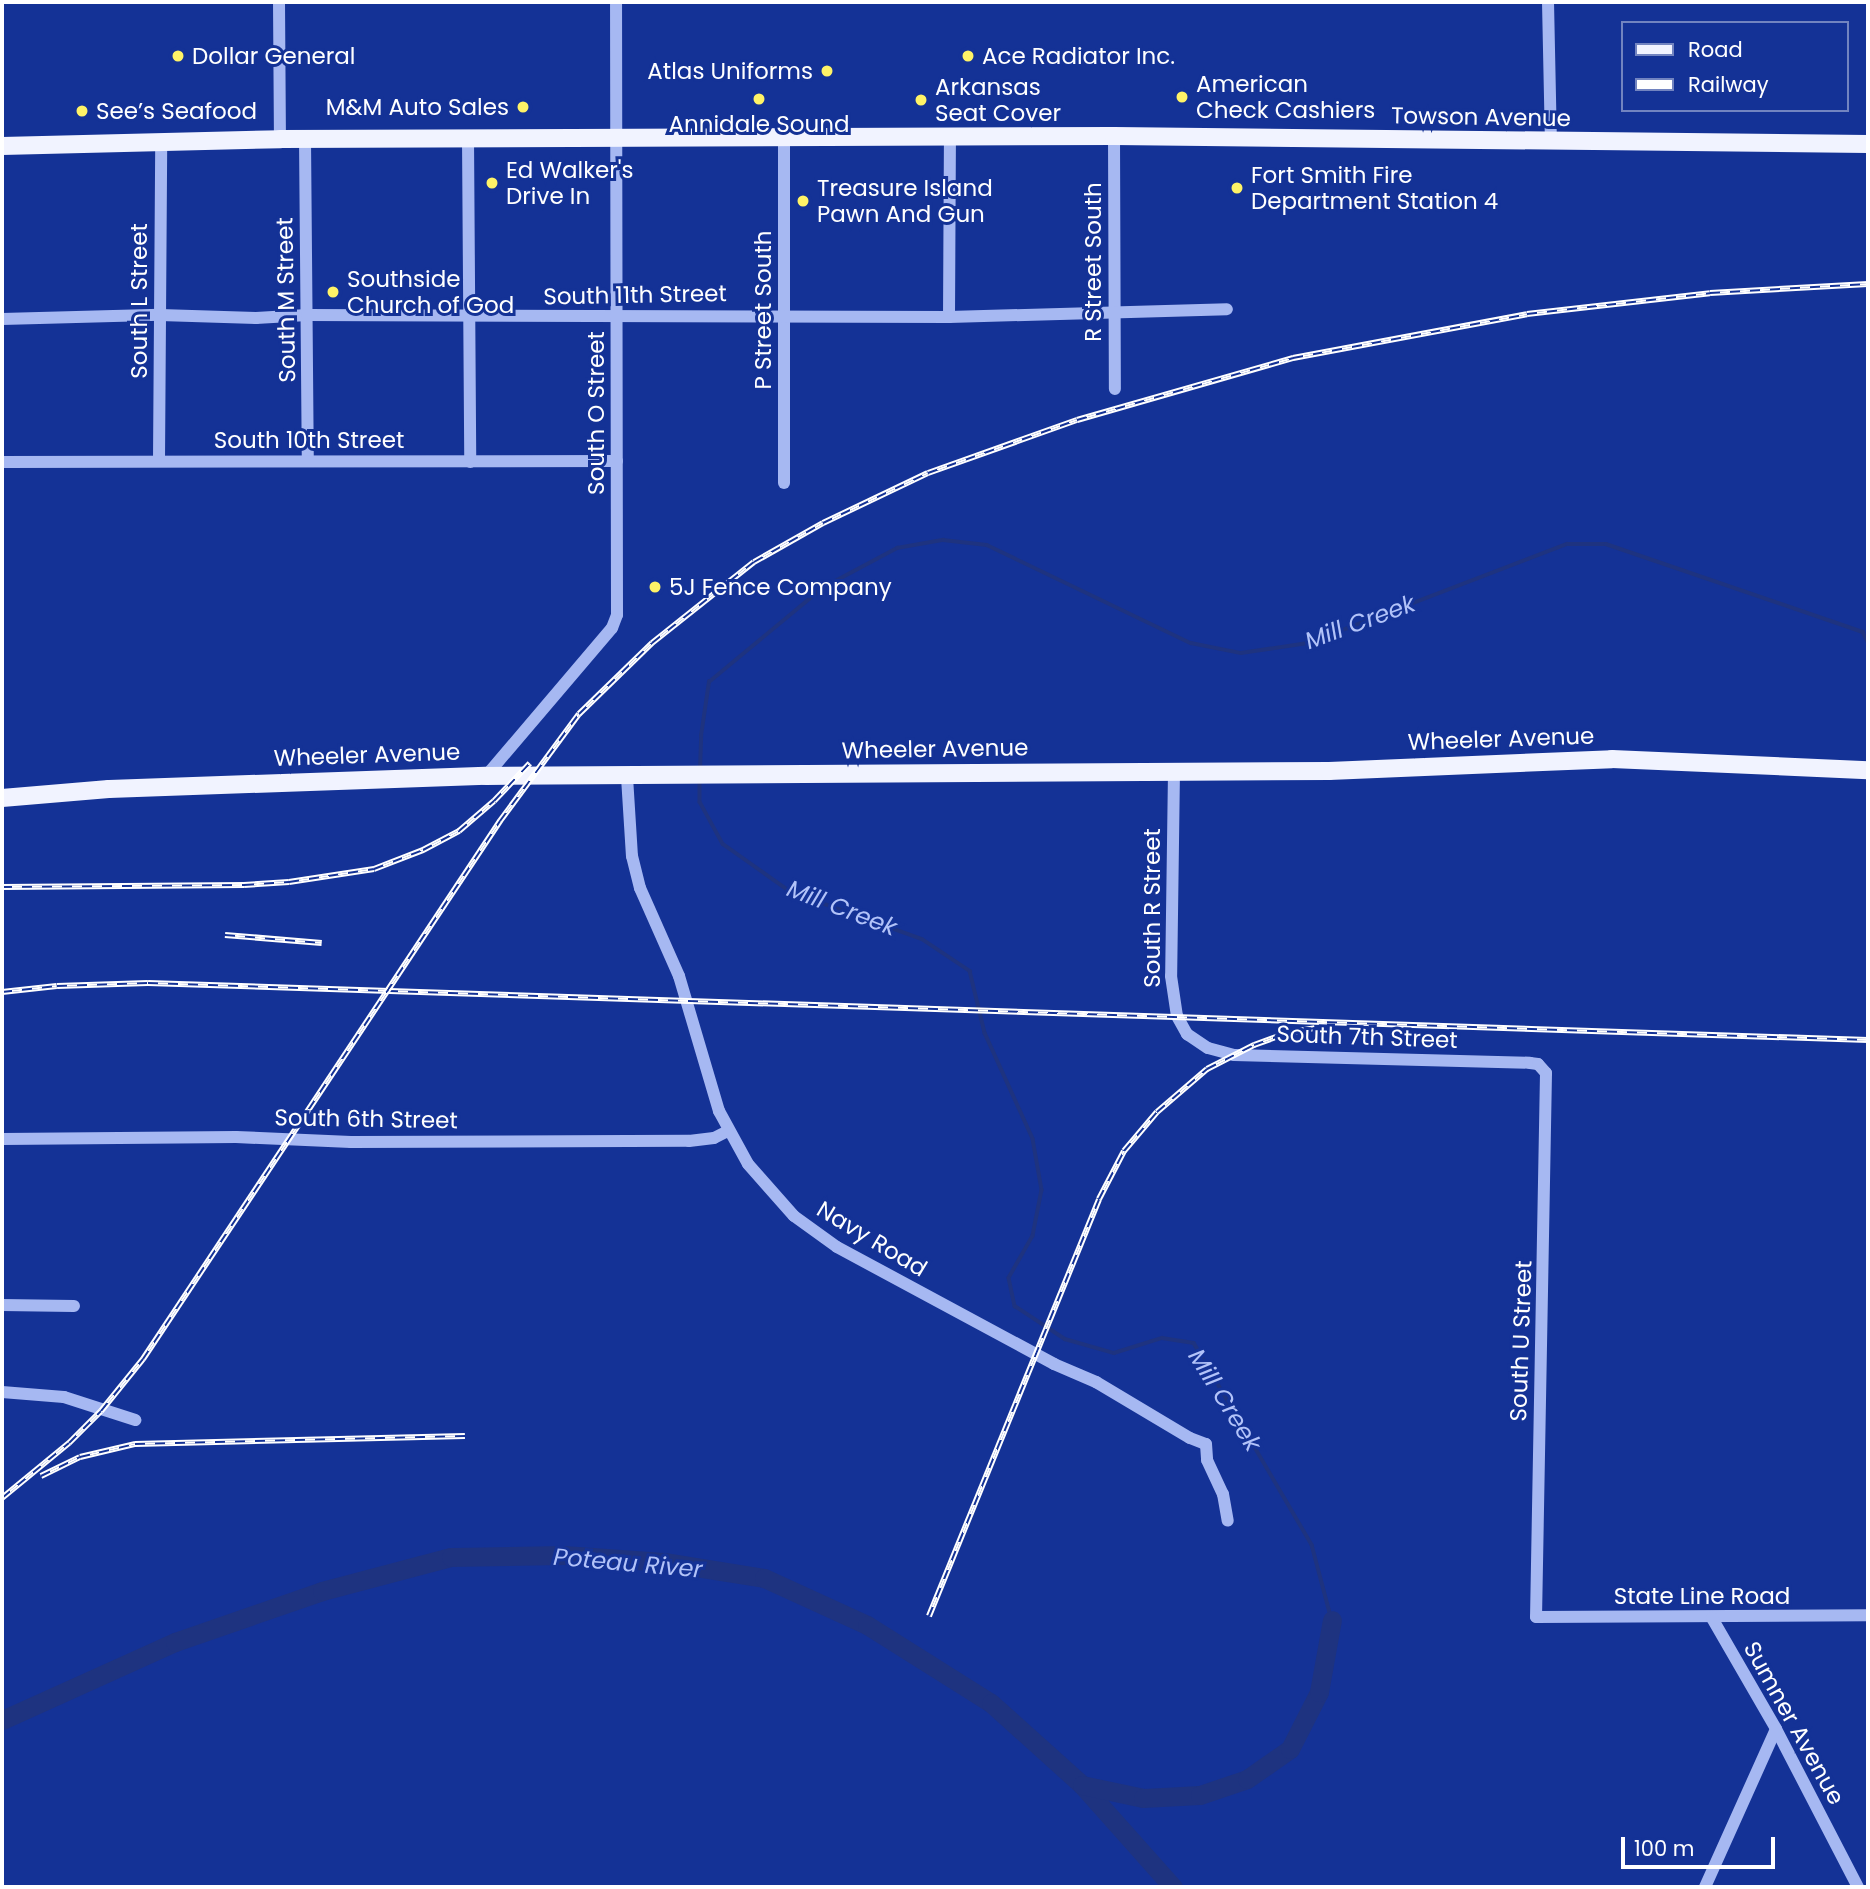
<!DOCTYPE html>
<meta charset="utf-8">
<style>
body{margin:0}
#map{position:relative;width:1870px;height:1889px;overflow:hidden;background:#143296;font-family:Poppins,sans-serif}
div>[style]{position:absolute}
.stream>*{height:3.5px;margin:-1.75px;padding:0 1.75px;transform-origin:1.75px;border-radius:1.75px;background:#1e3380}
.river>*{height:19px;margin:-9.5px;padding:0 9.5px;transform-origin:9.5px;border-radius:9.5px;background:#1e3380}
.minor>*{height:12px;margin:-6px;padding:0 6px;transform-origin:6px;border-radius:6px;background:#a6b8f2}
.major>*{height:18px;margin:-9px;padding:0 9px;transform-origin:9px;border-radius:9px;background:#f1f3ff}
.rail>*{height:6px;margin-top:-3px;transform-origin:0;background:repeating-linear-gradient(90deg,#143296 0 10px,#fff 0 20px);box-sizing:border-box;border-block:2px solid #fff}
.dots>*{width:19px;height:19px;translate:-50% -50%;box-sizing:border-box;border:4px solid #143296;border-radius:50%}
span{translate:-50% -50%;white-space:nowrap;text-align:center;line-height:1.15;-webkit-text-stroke:6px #143296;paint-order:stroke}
.poi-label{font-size:23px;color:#fff}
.left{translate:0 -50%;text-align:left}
.right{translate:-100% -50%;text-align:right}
.street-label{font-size:23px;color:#fff}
.water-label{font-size:24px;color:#b2c3f9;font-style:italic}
.frame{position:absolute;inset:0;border:4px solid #fff;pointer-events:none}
.legend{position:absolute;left:1621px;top:21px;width:228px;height:91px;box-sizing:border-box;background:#143296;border:2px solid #7284c0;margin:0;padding:9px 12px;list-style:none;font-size:21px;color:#fff}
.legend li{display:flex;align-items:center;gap:14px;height:35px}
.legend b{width:35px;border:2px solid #7284c0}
.scale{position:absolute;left:1621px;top:1837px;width:154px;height:32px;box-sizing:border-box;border:4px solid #fff;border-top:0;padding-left:9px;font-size:21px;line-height:24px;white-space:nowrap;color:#fff;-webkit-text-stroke:5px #143296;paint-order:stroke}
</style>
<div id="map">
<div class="stream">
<i style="left:700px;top:770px;width:34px;rotate:-88deg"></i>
<i style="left:701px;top:736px;width:55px;rotate:-81.6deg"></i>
<i style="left:709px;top:682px;width:149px;rotate:-39.6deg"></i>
<i style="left:824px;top:587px;width:83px;rotate:-28.1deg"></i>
<i style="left:897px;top:548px;width:47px;rotate:-9.9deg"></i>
<i style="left:943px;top:540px;width:44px;rotate:6.5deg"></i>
<i style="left:987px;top:545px;width:226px;rotate:25.7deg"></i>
<i style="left:1191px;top:643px;width:51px;rotate:11.3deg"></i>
<i style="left:1241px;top:653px;width:69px;rotate:-8.4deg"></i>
<i style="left:1309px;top:643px;width:276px;rotate:-21deg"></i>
<i style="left:1567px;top:544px;width:39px"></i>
<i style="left:1606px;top:544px;width:272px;rotate:18.9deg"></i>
<i style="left:1863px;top:632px;width:11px;rotate:63deg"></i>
<i style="left:700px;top:782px;width:20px;rotate:90deg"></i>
<i style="left:700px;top:802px;width:48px;rotate:61.3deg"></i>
<i style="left:723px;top:844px;width:83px;rotate:35.2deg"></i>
<i style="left:791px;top:892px;width:139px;rotate:19.7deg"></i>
<i style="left:922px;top:939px;width:58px;rotate:33.7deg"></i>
<i style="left:970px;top:971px;width:64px;rotate:76.4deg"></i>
<i style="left:985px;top:1033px;width:116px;rotate:65.6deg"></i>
<i style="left:1033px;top:1139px;width:52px;rotate:80deg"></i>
<i style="left:1042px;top:1190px;width:47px;rotate:101.1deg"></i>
<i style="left:1033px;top:1236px;width:48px;rotate:119.7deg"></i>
<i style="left:1009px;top:1278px;width:29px;rotate:78deg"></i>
<i style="left:1015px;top:1306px;width:60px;rotate:33.4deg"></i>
<i style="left:1065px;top:1339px;width:51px;rotate:15.9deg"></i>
<i style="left:1114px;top:1353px;width:50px;rotate:-17.4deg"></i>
<i style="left:1162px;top:1338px;width:32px;rotate:9deg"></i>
<i style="left:1194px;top:1343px;width:234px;rotate:59.7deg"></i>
<i style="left:1312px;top:1545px;width:78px;rotate:75.1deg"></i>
</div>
<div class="river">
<i style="left:2px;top:1720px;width:190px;rotate:-24.3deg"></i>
<i style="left:175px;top:1642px;width:156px;rotate:-19.1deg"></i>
<i style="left:322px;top:1591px;width:133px;rotate:-14.8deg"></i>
<i style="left:451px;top:1557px;width:113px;rotate:-1deg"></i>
<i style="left:564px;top:1555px;width:100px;rotate:4deg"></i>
<i style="left:664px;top:1562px;width:101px;rotate:9.1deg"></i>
<i style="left:764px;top:1578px;width:113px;rotate:24.5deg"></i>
<i style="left:867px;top:1625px;width:146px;rotate:32.2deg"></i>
<i style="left:991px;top:1703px;width:122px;rotate:42deg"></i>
<i style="left:1082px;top:1785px;width:137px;rotate:48.3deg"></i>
<i style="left:1082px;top:1785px;width:62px;rotate:12deg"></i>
<i style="left:1143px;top:1798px;width:57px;rotate:-3deg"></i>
<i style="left:1200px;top:1795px;width:50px;rotate:-18.8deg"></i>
<i style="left:1247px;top:1779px;width:52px;rotate:-34.9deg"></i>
<i style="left:1290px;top:1749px;width:64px;rotate:-63deg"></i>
<i style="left:1319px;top:1692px;width:73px;rotate:-79.8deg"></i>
</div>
<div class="minor">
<i style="left:279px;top:2px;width:137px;rotate:89.6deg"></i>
<i style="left:1548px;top:2px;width:141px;rotate:88.8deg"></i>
<i style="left:1114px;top:136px;width:253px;rotate:89.8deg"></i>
<i style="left:784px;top:137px;width:346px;rotate:90deg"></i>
<i style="left:468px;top:138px;width:324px;rotate:89.6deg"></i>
<i style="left:305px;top:139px;width:321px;rotate:89.5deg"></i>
<i style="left:949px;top:317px;width:181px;rotate:-89.7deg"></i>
<i style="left:2px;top:319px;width:158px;rotate:-1.5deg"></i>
<i style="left:160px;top:315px;width:96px;rotate:1.8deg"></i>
<i style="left:256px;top:318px;width:51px;rotate:-3.4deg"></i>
<i style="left:307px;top:315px;width:642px;rotate:0.18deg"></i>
<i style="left:949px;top:317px;width:278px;rotate:-1.6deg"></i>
<i style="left:159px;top:461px;width:321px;rotate:-89.6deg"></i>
<i style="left:2px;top:462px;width:615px;rotate:-0.09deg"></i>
<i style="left:1174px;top:771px;width:205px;rotate:90.8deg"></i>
<i style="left:1171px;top:976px;width:40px;rotate:81.5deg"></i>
<i style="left:1177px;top:1016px;width:21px;rotate:61deg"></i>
<i style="left:1187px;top:1034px;width:25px;rotate:34deg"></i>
<i style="left:1208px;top:1048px;width:27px;rotate:15deg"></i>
<i style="left:1234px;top:1055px;width:296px;rotate:1.5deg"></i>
<i style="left:1530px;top:1063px;width:8px;rotate:7deg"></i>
<i style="left:1538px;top:1064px;width:12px;rotate:48deg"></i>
<i style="left:1546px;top:1073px;width:544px;rotate:91.05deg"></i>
<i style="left:1536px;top:1617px;width:332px;rotate:-0.3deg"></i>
<i style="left:486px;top:776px;width:194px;rotate:-49.6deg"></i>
<i style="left:612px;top:628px;width:14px;rotate:-69deg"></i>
<i style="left:617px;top:615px;width:613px;rotate:-90.09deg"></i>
<i style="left:627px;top:777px;width:79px;rotate:86.4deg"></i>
<i style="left:632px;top:856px;width:33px;rotate:76deg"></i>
<i style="left:640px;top:888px;width:96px;rotate:66.1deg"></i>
<i style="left:679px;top:976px;width:141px;rotate:73.5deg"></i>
<i style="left:719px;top:1111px;width:60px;rotate:61.3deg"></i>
<i style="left:748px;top:1164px;width:69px;rotate:48.5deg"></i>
<i style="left:794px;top:1216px;width:53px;rotate:35.8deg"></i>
<i style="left:837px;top:1247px;width:247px;rotate:28.3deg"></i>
<i style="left:1054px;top:1364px;width:46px;rotate:23.2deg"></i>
<i style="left:1096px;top:1382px;width:109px;rotate:30.8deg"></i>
<i style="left:1190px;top:1438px;width:17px;rotate:21deg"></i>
<i style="left:1206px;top:1444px;width:16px;rotate:86deg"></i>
<i style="left:1207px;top:1460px;width:38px;rotate:65deg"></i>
<i style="left:1223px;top:1494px;width:27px;rotate:80deg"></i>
<i style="left:2px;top:1139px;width:234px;rotate:-0.5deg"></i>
<i style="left:236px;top:1137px;width:115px;rotate:2.5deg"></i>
<i style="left:351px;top:1142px;width:338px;rotate:-0.2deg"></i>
<i style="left:689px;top:1141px;width:25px;rotate:-7deg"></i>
<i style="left:714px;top:1138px;width:16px;rotate:-27deg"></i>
<i style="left:2px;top:1305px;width:72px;rotate:0.8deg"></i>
<i style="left:2px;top:1392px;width:62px;rotate:4.6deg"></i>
<i style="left:64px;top:1397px;width:75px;rotate:17.9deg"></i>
<i style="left:1712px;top:1618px;width:128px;rotate:60deg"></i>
<i style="left:1776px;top:1729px;width:178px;rotate:62.6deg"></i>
<i style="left:1705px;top:1887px;width:173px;rotate:-65.8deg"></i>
</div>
<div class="major">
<i style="left:2px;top:146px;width:278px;rotate:-1.4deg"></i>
<i style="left:280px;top:139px;width:834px;rotate:-0.21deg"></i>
<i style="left:1114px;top:136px;width:754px;rotate:0.61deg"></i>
<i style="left:2px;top:798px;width:107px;rotate:-4.8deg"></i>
<i style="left:109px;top:789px;width:377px;rotate:-2deg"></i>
<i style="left:486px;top:776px;width:843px;rotate:-0.34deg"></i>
<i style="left:1329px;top:771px;width:283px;rotate:-2.4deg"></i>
<i style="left:1612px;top:759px;width:256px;rotate:2.5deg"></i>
</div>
<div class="rail">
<i style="left:2px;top:887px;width:242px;rotate:-0.5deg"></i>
<i style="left:244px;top:885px;width:45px;rotate:-3.8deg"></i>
<i style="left:289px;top:882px;width:86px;rotate:-8.7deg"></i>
<i style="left:374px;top:869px;width:53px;rotate:-21.2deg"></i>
<i style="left:423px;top:850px;width:41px;rotate:-27.8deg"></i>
<i style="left:459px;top:831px;width:46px;rotate:-40.6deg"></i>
<i style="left:494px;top:801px;width:52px;rotate:-46.5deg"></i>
<i style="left:225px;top:935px;width:97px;rotate:4.7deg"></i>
<i style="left:2px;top:992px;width:55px;rotate:-6.2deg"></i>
<i style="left:57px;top:986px;width:91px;rotate:-1.9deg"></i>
<i style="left:148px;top:983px;width:1721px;rotate:1.9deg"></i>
<i style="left:41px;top:1476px;width:43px;rotate:-26deg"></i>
<i style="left:80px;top:1457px;width:57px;rotate:-13.3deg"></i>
<i style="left:135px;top:1444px;width:330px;rotate:-1.4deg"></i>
<i style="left:2px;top:1498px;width:87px;rotate:-39.4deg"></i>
<i style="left:69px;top:1443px;width:45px;rotate:-45deg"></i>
<i style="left:101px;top:1411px;width:67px;rotate:-51.1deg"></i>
<i style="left:143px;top:1359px;width:646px;rotate:-56.43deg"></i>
<i style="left:500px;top:821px;width:133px;rotate:-53.6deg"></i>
<i style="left:579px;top:714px;width:102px;rotate:-44.2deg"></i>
<i style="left:652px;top:643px;width:130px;rotate:-38.5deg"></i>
<i style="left:754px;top:562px;width:79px;rotate:-29.5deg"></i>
<i style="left:823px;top:523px;width:116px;rotate:-25.5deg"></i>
<i style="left:928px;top:473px;width:158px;rotate:-19.6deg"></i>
<i style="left:1077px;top:420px;width:225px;rotate:-16deg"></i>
<i style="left:1293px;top:358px;width:238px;rotate:-10.6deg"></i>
<i style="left:1527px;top:314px;width:184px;rotate:-6.5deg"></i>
<i style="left:1710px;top:293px;width:158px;rotate:-3.3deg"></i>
<i style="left:929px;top:1616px;width:450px;rotate:-67.8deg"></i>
<i style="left:1099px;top:1199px;width:54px;rotate:-62.5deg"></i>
<i style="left:1124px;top:1151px;width:51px;rotate:-49.8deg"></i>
<i style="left:1157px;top:1112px;width:66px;rotate:-40.7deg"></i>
<i style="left:1207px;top:1069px;width:53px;rotate:-27.1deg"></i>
<i style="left:1254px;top:1045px;width:35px;rotate:-20deg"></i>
<i style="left:1287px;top:1033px;width:28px;rotate:-10deg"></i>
</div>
<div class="dots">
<i style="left:178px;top:56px;background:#fff367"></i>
<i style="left:968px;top:56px;background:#fff367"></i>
<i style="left:827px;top:71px;background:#fff367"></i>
<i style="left:1182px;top:97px;background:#fff367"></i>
<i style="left:759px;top:99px;background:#fff367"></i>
<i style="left:921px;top:100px;background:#fff367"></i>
<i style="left:523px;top:107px;background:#fff367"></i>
<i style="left:82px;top:111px;background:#fff367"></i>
<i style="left:492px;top:183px;background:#fff367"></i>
<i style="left:1237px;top:188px;background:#fff367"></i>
<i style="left:803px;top:201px;background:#fff367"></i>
<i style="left:333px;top:292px;background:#fff367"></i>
<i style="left:655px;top:587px;background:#fff367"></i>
</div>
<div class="poi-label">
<span class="left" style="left:192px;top:56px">Dollar General</span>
<span class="left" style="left:982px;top:56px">Ace Radiator Inc.</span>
<span class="right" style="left:813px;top:71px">Atlas Uniforms</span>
<span class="left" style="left:1196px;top:97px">American<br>Check Cashiers</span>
<span class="left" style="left:935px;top:100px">Arkansas<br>Seat Cover</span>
<span class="right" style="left:509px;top:107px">M&amp;M Auto Sales</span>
<span class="left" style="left:96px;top:111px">See’s Seafood</span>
<span style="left:759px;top:124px">Annidale Sound</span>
<span class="left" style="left:506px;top:183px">Ed Walker's<br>Drive In</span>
<span class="left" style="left:1251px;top:188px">Fort Smith Fire<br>Department Station 4</span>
<span class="left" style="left:817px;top:201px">Treasure Island<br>Pawn And Gun</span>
<span class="left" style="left:347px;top:292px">Southside<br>Church of God</span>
<span class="left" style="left:669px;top:587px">5J Fence Company</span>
</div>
<div class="street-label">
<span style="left:1481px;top:117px;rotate:1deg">Towson Avenue</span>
<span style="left:1093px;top:262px;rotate:-90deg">R Street South</span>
<span style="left:635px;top:295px;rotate:-1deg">South 11th Street</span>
<span style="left:286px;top:300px;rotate:-91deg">South M Street</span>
<span style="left:139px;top:301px;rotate:-90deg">South L Street</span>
<span style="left:763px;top:310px;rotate:-90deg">P Street South</span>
<span style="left:596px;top:413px;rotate:-90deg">South O Street</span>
<span style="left:309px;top:440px">South 10th Street</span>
<span style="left:1501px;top:739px;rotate:-2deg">Wheeler Avenue</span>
<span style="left:935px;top:749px;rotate:-1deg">Wheeler Avenue</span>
<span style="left:367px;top:755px;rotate:-2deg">Wheeler Avenue</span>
<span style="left:1152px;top:908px;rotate:-90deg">South R Street</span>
<span style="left:1367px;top:1037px;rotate:2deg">South 7th Street</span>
<span style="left:366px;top:1119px;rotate:1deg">South 6th Street</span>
<span style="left:872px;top:1239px;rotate:31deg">Navy Road</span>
<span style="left:1521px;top:1341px;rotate:-88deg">South U Street</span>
<span style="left:1702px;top:1596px">State Line Road</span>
<span style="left:1794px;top:1723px;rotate:61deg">Sumner Avenue</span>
</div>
<div class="water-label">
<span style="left:1360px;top:622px;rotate:-20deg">Mill Creek</span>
<span style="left:842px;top:908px;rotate:21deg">Mill Creek</span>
<span style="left:1225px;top:1400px;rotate:58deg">Mill Creek</span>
<span style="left:628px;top:1563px;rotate:5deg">Poteau River</span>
</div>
<div class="frame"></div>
<ul class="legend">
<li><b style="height:9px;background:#f1f3ff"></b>Road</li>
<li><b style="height:9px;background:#fff"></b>Railway</li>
</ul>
<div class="scale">100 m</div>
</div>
